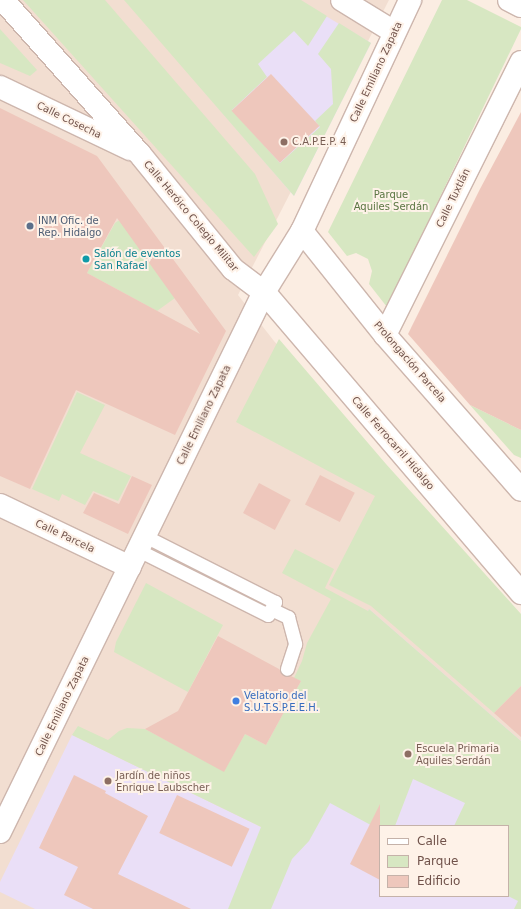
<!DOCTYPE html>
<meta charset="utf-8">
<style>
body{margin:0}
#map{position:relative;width:521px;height:909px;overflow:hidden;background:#fbede2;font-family:"DejaVu Sans",sans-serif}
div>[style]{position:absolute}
.residential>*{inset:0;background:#f2ded1}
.education>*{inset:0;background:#eadff7}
.green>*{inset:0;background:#d7e7c2}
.building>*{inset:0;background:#eec7bc;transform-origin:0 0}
.roads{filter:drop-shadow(1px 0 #cdb6ad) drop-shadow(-1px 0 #cdb6ad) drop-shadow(0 1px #cdb6ad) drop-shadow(0 -1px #cdb6ad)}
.service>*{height:13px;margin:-6.5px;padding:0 6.5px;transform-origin:6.5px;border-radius:6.5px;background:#fff}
.minor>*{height:22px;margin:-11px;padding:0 11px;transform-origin:11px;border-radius:11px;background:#fff}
.dots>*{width:11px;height:11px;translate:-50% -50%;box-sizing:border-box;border:2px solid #fef2e8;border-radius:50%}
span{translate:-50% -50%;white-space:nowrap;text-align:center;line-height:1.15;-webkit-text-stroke:4px #fef2e8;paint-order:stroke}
.street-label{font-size:10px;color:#70524a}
.education-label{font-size:10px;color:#785e54}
.left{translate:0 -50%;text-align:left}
.park-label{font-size:10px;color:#5b7643}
.service-label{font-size:10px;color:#4e5e75}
.culture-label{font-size:10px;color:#0d838f}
.shop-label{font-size:10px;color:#366cbe}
.legend{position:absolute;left:379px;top:825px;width:130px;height:72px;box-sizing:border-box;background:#fef2e8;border:1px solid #c5b2a9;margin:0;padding:5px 7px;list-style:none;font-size:12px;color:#70524a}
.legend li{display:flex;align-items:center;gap:8px;height:20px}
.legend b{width:20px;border:1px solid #c5b2a9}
</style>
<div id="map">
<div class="residential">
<i style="clip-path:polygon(evenodd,0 0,389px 0,238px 295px,274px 341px,521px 622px,521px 909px,0 909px,0 0,380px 826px,508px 826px,508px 896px,380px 896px,380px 826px)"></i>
</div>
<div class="education">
<i style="clip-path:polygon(299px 0,371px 43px,294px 196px,201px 88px)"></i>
<i style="clip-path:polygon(evenodd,369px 609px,521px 741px,521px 909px,35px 909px,0 892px,0 882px,72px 735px,261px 827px,289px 767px,369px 609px,380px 826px,508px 826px,508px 896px,380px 896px,380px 826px)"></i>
</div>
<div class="green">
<i style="clip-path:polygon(23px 0,105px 0,255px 174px,278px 224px,254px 257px)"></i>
<i style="clip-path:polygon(124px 0,301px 0,327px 16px,308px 46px,294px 31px,258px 64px,267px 77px,232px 110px,280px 163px,320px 127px,315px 121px,333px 104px,331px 69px,318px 54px,339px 23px,371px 43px,294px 196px)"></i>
<i style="clip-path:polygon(442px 0,467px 0,521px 27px,521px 29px,387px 307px,369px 284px,372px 271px,368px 259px,356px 253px,347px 256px,328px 232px)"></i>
<i style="clip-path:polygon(0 29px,37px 70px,30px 76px,0 63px)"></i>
<i style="clip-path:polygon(131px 212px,175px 298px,157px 311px,87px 273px,115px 223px)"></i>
<i style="clip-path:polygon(279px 339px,386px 464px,521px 614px,521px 686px,494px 713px,371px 606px,329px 585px,375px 496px,236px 422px)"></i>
<i style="clip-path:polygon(77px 392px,105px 405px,80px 453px,131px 476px,118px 501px,93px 491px,85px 505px,62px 494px,59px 501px,32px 489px)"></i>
<i style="clip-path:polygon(470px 405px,521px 430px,521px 458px,514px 455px)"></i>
<i style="clip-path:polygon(295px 549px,334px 569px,325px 588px,368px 611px,369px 609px,521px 741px,521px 909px,514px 909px,518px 901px,508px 896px,508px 826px,454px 826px,465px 803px,413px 779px,395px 826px,380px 826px,380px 830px,330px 803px,309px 841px,292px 859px,271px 909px,228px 909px,261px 827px,72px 735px,78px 726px,108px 740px,119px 731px,127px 728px,145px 729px,224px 771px,245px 734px,266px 745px,301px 681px,294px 678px,302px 661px,307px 643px,331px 599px,282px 573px)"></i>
<i style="clip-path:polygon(146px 583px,223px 625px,188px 692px,114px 652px,116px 642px)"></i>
</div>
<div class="building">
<i style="left:271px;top:74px;width:71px;height:54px;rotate:47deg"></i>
<i style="clip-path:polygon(evenodd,0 108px,97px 156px,226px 331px,175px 435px,76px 390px,30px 489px,0 476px,0 108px,117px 218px,200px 334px,87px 273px,117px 218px)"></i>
<i style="clip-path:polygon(521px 112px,521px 430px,470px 405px,408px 334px,480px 189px)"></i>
<i style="left:320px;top:475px;width:39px;height:33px;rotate:27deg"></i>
<i style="clip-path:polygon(132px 476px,152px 485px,128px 534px,83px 513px,94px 493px,119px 504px)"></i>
<i style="left:259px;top:483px;width:36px;height:34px;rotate:28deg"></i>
<i style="clip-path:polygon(218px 636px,279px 669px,284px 676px,291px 676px,301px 681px,266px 745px,245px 734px,224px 772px,145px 729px,178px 711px)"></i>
<i style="clip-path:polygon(521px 686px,521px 737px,494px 713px)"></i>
<i style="clip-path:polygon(74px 775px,106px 791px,105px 793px,148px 816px,118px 874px,191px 909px,93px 909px,64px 895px,78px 867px,39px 848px)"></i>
<i style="left:177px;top:795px;width:80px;height:42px;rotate:25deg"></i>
<i style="clip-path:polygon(380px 804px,380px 880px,350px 864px)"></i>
</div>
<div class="roads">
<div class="service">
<i style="left:138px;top:550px;width:145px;rotate:26.6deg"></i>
<i style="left:268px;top:615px;width:15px;rotate:-62deg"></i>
<i style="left:275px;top:602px;width:146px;rotate:-153.1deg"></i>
<i style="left:271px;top:609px;width:19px;rotate:25deg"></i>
<i style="left:288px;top:617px;width:28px;rotate:75deg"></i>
<i style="left:295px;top:644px;width:26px;rotate:108deg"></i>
</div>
<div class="minor">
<i style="left:3px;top:0;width:205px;rotate:48.4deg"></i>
<i style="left:139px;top:153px;width:149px;rotate:51deg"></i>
<i style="left:233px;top:269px;width:39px;rotate:37deg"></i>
<i style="left:264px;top:292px;width:396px;rotate:49.5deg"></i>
<i style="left:342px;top:0;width:61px;rotate:31.6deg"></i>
<i style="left:509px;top:0;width:13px;rotate:27deg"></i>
<i style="left:0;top:87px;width:144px;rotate:25.5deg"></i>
<i style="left:302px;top:231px;width:133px;rotate:51.4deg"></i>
<i style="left:385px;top:335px;width:206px;rotate:48.7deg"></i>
<i style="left:385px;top:335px;width:305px;rotate:-63.5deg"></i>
<i style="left:0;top:505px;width:144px;rotate:25.5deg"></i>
<i style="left:0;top:832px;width:601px;rotate:-63.95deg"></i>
<i style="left:264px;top:292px;width:72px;rotate:-58.1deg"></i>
<i style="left:302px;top:231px;width:255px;rotate:-64.9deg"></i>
</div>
</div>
<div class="dots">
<i style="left:284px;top:142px;background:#8d6e63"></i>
<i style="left:30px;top:226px;background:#5c6f8a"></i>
<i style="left:86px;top:259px;background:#0f9aa8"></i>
<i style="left:236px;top:701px;background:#3f7fe0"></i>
<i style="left:408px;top:754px;background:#8d6e63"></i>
<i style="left:108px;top:781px;background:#8d6e63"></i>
</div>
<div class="street-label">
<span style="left:376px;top:72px;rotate:-65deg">Calle Emiliano Zapata</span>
<span style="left:69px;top:120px;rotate:26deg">Calle Cosecha</span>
<span style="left:453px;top:198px;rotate:-64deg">Calle Tuxtlán</span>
<span style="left:191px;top:216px;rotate:50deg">Calle Heróico Colegio Militar</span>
<span style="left:410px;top:362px;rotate:49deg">Prolongación Parcela</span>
<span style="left:204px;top:415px;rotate:-64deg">Calle Emiliano Zapata</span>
<span style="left:393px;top:443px;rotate:49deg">Calle Ferrocarril Hidalgo</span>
<span style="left:65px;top:536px;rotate:25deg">Calle Parcela</span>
<span style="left:62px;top:706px;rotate:-64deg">Calle Emiliano Zapata</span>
</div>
<div class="education-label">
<span class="left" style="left:292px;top:142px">C.A.P.E.P. 4</span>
<span class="left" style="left:416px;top:754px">Escuela Primaria<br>Aquiles Serdán</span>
<span class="left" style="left:116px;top:781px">Jardín de niños<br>Enrique Laubscher</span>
</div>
<div class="park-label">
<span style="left:391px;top:200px">Parque<br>Aquiles Serdán</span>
</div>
<div class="service-label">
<span class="left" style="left:38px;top:226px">INM Ofic. de<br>Rep. Hidalgo</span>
</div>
<div class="culture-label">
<span class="left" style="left:94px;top:259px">Salón de eventos<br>San Rafael</span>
</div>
<div class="shop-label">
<span class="left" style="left:244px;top:701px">Velatorio del<br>S.U.T.S.P.E.E.H.</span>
</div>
<ul class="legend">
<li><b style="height:5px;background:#fff"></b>Calle</li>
<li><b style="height:11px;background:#d7e7c2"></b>Parque</li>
<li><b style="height:11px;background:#eec7bc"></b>Edificio</li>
</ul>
</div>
